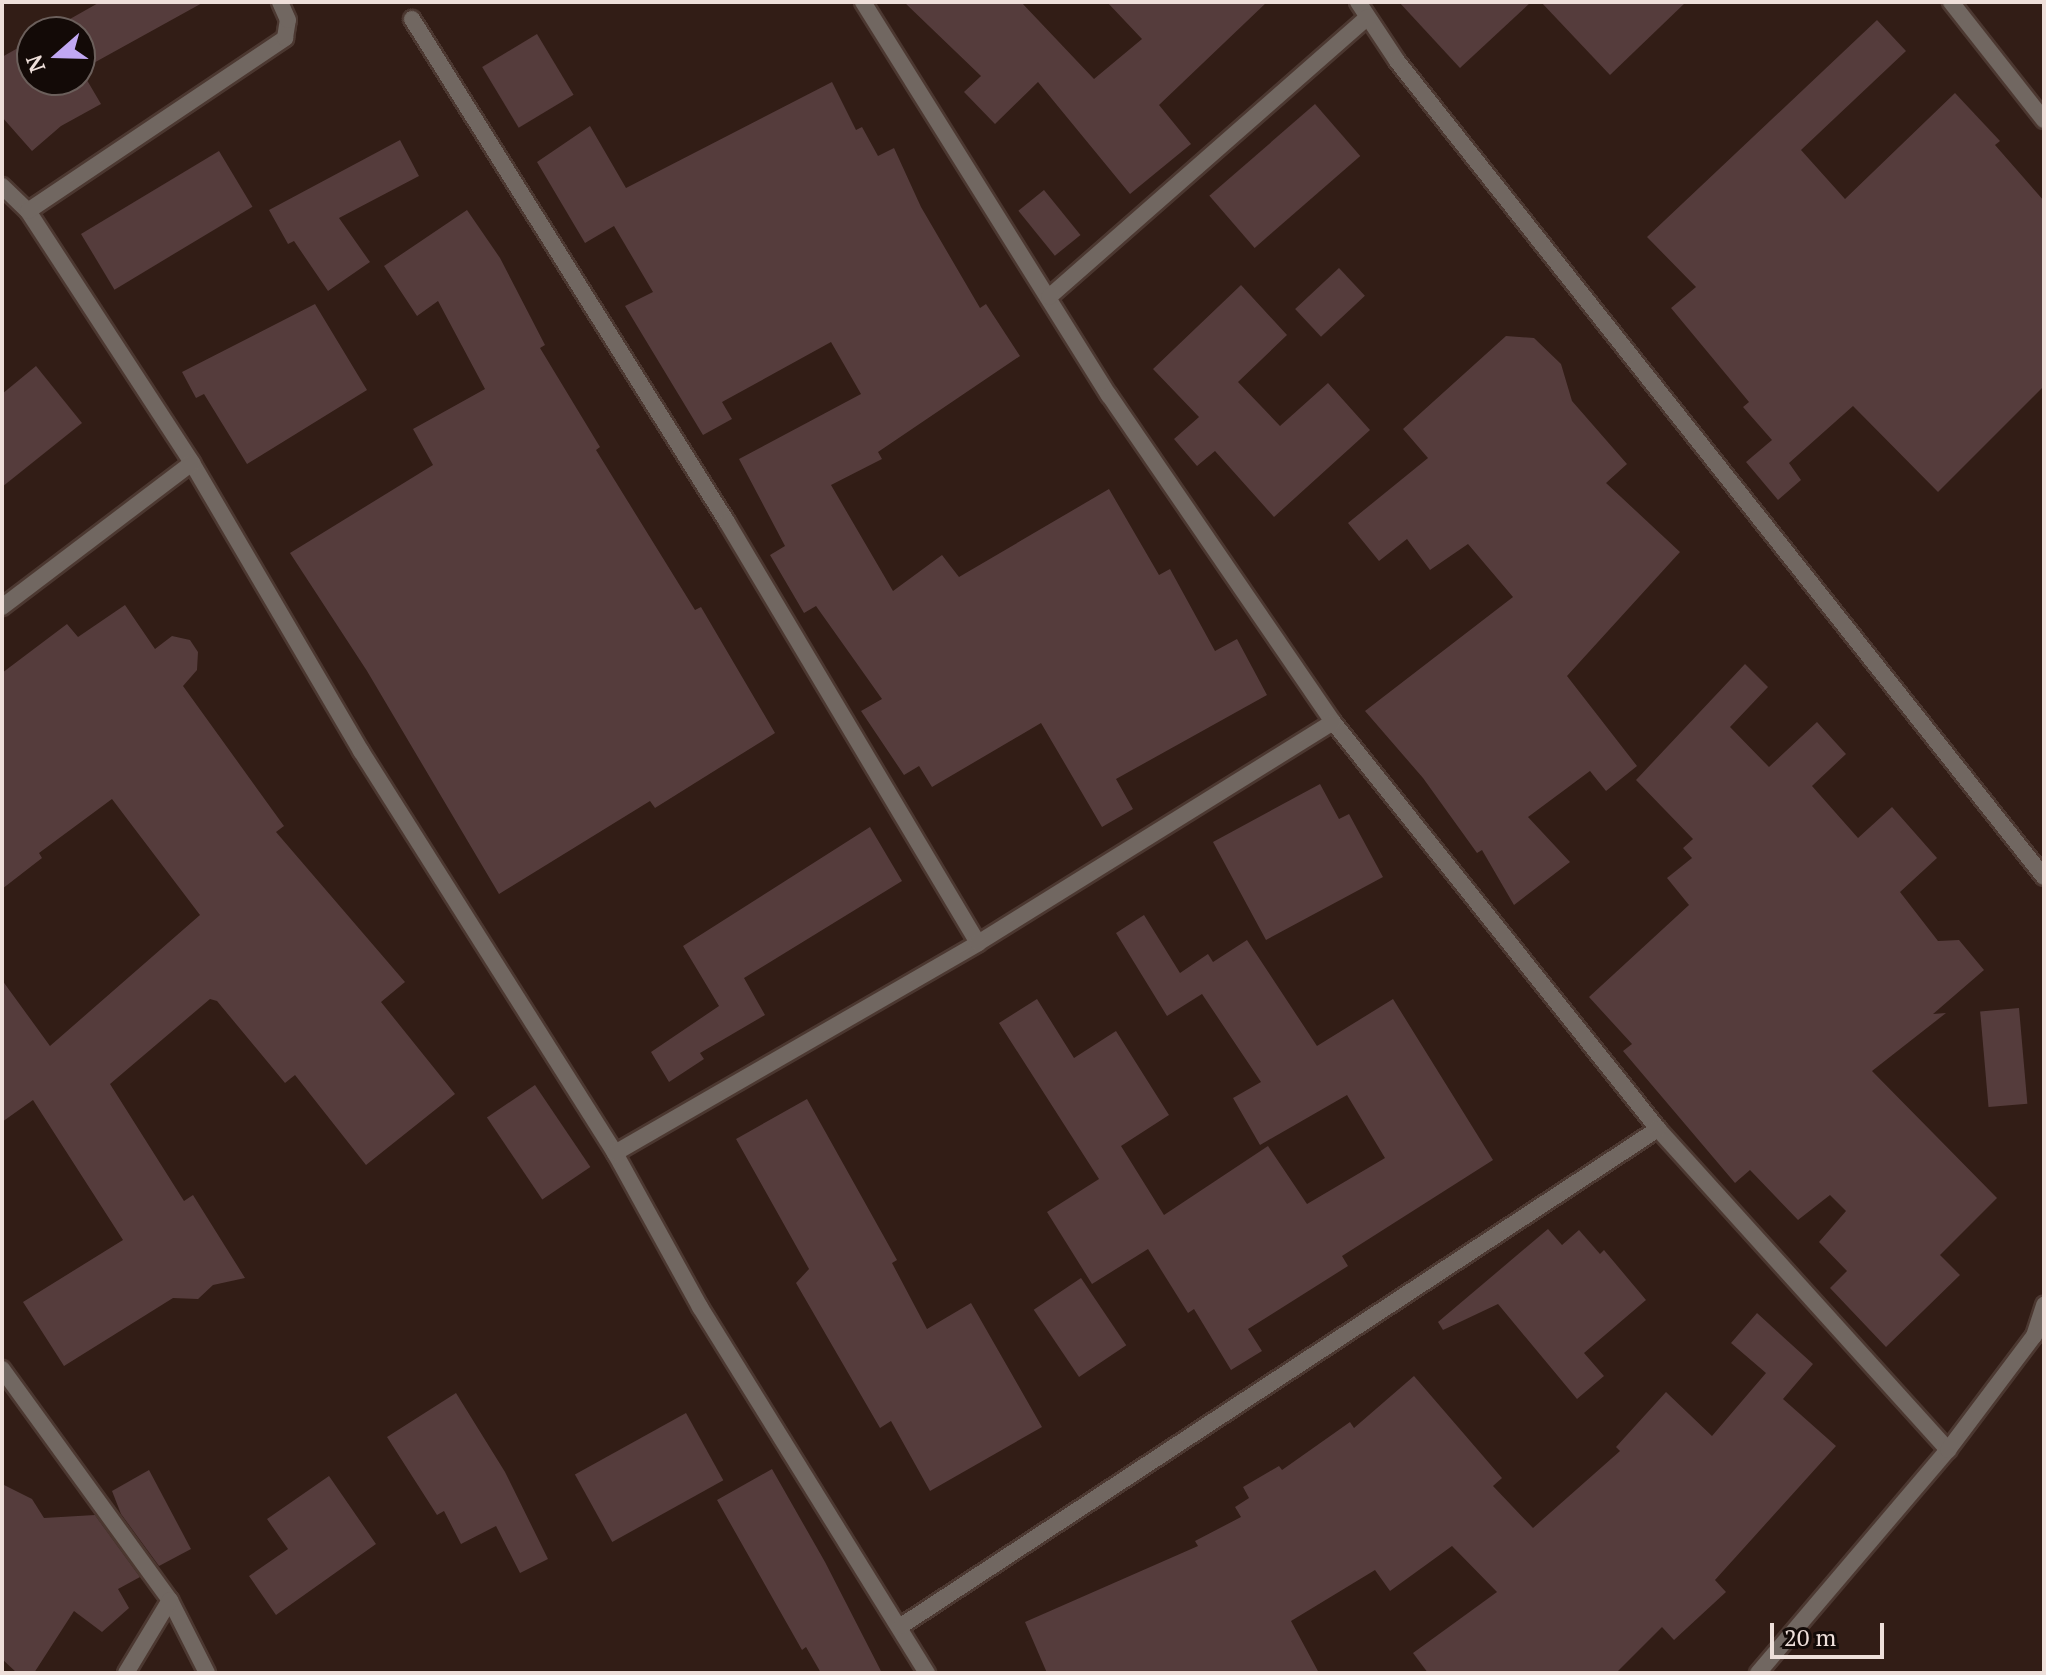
<!DOCTYPE html>
<style>
body{margin:0}
#map{position:relative;width:2046px;height:1675px;overflow:hidden;background:#321d16;font-family:"PT Serif",serif}
div>[style]{position:absolute}
.building>*{inset:0;background:#553c3c;transform-origin:0 0}
.roads{filter:drop-shadow(2px 0 #4c3831) drop-shadow(-2px 0 #4c3831) drop-shadow(0 2px #4c3831) drop-shadow(0 -2px #4c3831)}
.minor>*{height:16px;margin:-8px;padding:0 8px;transform-origin:8px;border-radius:8px;background:#716761}
span{translate:-50% -50%;white-space:nowrap;text-align:center;line-height:1.15;-webkit-text-stroke:8px #130a07;paint-order:stroke}
.frame{position:absolute;inset:0;border:4px solid #eedfda;pointer-events:none}
.north{position:absolute;left:16px;top:16px;width:80px;height:80px;box-sizing:border-box;background:#130a07;border:2px solid #6b5f5b;border-radius:50%;rotate:250deg;font-size:22px;font-weight:700;line-height:32px;text-align:center;color:#eedfda}
.north::after{content:'';display:block;margin:auto;width:28px;height:36px;background:#c1a8f3;clip-path:polygon(50% 0,100% 100%,50% 72%,0 100%)}
.scale{position:absolute;left:1770px;top:1623px;width:114px;height:36px;box-sizing:border-box;border:4px solid #eedfda;border-top:0;padding-left:10px;font-size:24px;line-height:28px;white-space:nowrap;color:#eedfda;-webkit-text-stroke:6px #130a07;paint-order:stroke}
</style>
<div id="map">
<div class="building">
<i style="clip-path:polygon(100px 2px,204px 2px,81px 70px,101px 104px,61px 126px,32px 151px,2px 117px,2px 57px,32px 40px,32px 80px,80px 80px,80px 32px,47px 32px)"></i>
<i style="clip-path:polygon(904px 2px,1021px 2px,1094px 79px,1142px 39px,1107px 2px,1267px 2px,1159px 105px,1191px 144px,1130px 194px,1038px 82px,995px 124px,964px 92px,981px 76px)"></i>
<i style="clip-path:polygon(1399px 2px,1531px 2px,1460px 68px)"></i>
<i style="clip-path:polygon(1541px 2px,1686px 2px,1610px 75px)"></i>
<i style="clip-path:polygon(1877px 20px,1906px 51px,1801px 150px,1845px 199px,1955px 93px,2000px 141px,1995px 145px,2044px 201px,2044px 386px,1938px 492px,1853px 406px,1789px 463px,1801px 480px,1778px 500px,1746px 462px,1772px 440px,1743px 407px,1749px 402px,1671px 308px,1696px 287px,1647px 237px)"></i>
<i style="left:537px;top:34px;width:71px;height:64px;rotate:59deg"></i>
<i style="clip-path:polygon(832px 82px,856px 130px,862px 127px,878px 156px,894px 148px,921px 207px,980px 308px,986px 304px,1020px 356px,878px 452px,882px 459px,831px 485px,893px 591px,942px 555px,959px 577px,1109px 489px,1159px 575px,1170px 569px,1215px 651px,1237px 639px,1267px 695px,1116px 779px,1133px 809px,1102px 827px,1041px 723px,932px 787px,919px 766px,904px 775px,861px 711px,882px 699px,816px 606px,804px 613px,770px 555px,785px 546px,739px 459px,861px 394px,831px 342px,722px 402px,732px 419px,703px 435px,625px 306px,653px 292px,614px 226px,585px 243px,537px 162px,590px 126px,626px 188px)"></i>
<i style="left:1315px;top:104px;width:69px;height:140px;rotate:49deg"></i>
<i style="clip-path:polygon(400px 140px,419px 176px,339px 218px,370px 262px,328px 291px,294px 241px,288px 244px,269px 210px)"></i>
<i style="left:219px;top:151px;width:65px;height:161px;rotate:59deg"></i>
<i style="left:1044px;top:190px;width:58px;height:33px;rotate:51deg"></i>
<i style="clip-path:polygon(467px 210px,500px 258px,545px 345px,540px 348px,600px 447px,596px 450px,695px 610px,701px 607px,775px 733px,655px 808px,650px 801px,499px 894px,367px 671px,290px 553px,433px 465px,413px 429px,485px 389px,438px 301px,417px 316px,384px 266px)"></i>
<i style="left:1339px;top:268px;width:38px;height:60px;rotate:47deg"></i>
<i style="clip-path:polygon(1241px 285px,1287px 335px,1238px 382px,1280px 426px,1328px 383px,1370px 430px,1274px 517px,1215px 451px,1197px 466px,1174px 439px,1199px 417px,1153px 369px)"></i>
<i style="clip-path:polygon(315px 304px,367px 390px,247px 464px,204px 394px,196px 398px,182px 372px)"></i>
<i style="clip-path:polygon(1506px 336px,1534px 338px,1561px 364px,1572px 401px,1627px 464px,1606px 483px,1680px 552px,1567px 676px,1637px 766px,1606px 791px,1590px 771px,1528px 817px,1570px 862px,1514px 905px,1482px 850px,1477px 853px,1423px 778px,1365px 711px,1513px 597px,1468px 544px,1430px 570px,1407px 539px,1379px 561px,1348px 523px,1428px 458px,1403px 429px)"></i>
<i style="clip-path:polygon(36px 366px,82px 423px,2px 487px,2px 394px)"></i>
<i style="clip-path:polygon(125px 605px,155px 649px,172px 636px,190px 640px,198px 652px,197px 670px,183px 686px,284px 826px,276px 832px,405px 982px,381px 1002px,455px 1094px,366px 1165px,295px 1075px,285px 1083px,217px 1001px,210px 999px,110px 1084px,184px 1201px,193px 1195px,245px 1278px,213px 1285px,198px 1299px,173px 1298px,64px 1366px,23px 1302px,123px 1240px,33px 1100px,2px 1122px,2px 980px,50px 1046px,200px 915px,112px 799px,39px 853px,42px 858px,2px 889px,2px 673px,67px 624px,78px 637px)"></i>
<i style="clip-path:polygon(1745px 664px,1768px 687px,1730px 727px,1769px 767px,1817px 722px,1846px 754px,1812px 786px,1858px 838px,1892px 807px,1937px 858px,1900px 892px,1938px 941px,1959px 940px,1984px 970px,1933px 1014px,1946px 1013px,1872px 1071px,1997px 1198px,1940px 1255px,1960px 1275px,1886px 1347px,1830px 1288px,1847px 1271px,1819px 1242px,1846px 1211px,1830px 1195px,1798px 1220px,1750px 1170px,1735px 1183px,1623px 1051px,1632px 1044px,1589px 997px,1689px 905px,1667px 878px,1692px 858px,1683px 848px,1693px 839px,1636px 780px)"></i>
<i style="clip-path:polygon(1320px 784px,1339px 819px,1349px 814px,1383px 877px,1266px 940px,1213px 842px)"></i>
<i style="clip-path:polygon(870px 827px,902px 881px,744px 978px,765px 1015px,700px 1053px,704px 1059px,669px 1082px,651px 1052px,719px 1006px,683px 946px)"></i>
<i style="clip-path:polygon(1144px 915px,1180px 973px,1208px 954px,1213px 962px,1247px 940px,1317px 1046px,1393px 999px,1493px 1160px,1342px 1256px,1348px 1266px,1248px 1329px,1262px 1351px,1231px 1370px,1194px 1309px,1188px 1313px,1148px 1249px,1092px 1284px,1047px 1212px,1099px 1179px,999px 1023px,1037px 999px,1074px 1058px,1116px 1031px,1169px 1115px,1121px 1146px,1164px 1215px,1268px 1146px,1307px 1204px,1385px 1158px,1347px 1095px,1260px 1145px,1233px 1098px,1261px 1082px,1202px 994px,1167px 1016px,1116px 933px)"></i>
<i style="left:2019px;top:1008px;width:96px;height:39px;rotate:85deg"></i>
<i style="left:535px;top:1085px;width:99px;height:58px;rotate:56deg"></i>
<i style="clip-path:polygon(807px 1099px,897px 1260px,892px 1263px,927px 1329px,971px 1303px,1042px 1427px,930px 1491px,891px 1421px,880px 1428px,796px 1283px,809px 1269px,736px 1139px)"></i>
<i style="clip-path:polygon(1548px 1229px,1562px 1245px,1579px 1230px,1600px 1254px,1604px 1250px,1646px 1300px,1584px 1353px,1604px 1376px,1577px 1399px,1498px 1304px,1443px 1330px,1438px 1322px)"></i>
<i style="left:1081px;top:1278px;width:81px;height:57px;rotate:56deg"></i>
<i style="clip-path:polygon(1757px 1313px,1813px 1364px,1783px 1399px,1836px 1446px,1715px 1580px,1726px 1592px,1674px 1640px,1662px 1627px,1616px 1673px,1428px 1673px,1413px 1653px,1497px 1592px,1452px 1546px,1390px 1591px,1375px 1570px,1291px 1621px,1319px 1673px,1047px 1673px,1025px 1622px,1198px 1546px,1195px 1541px,1241px 1517px,1235px 1507px,1249px 1498px,1243px 1487px,1279px 1466px,1282px 1470px,1350px 1422px,1354px 1428px,1414px 1376px,1502px 1478px,1493px 1486px,1533px 1528px,1620px 1451px,1616px 1447px,1666px 1392px,1712px 1436px,1766px 1373px,1731px 1343px)"></i>
<i style="clip-path:polygon(456px 1393px,505px 1472px,548px 1559px,520px 1573px,496px 1526px,461px 1544px,444px 1511px,437px 1515px,387px 1437px)"></i>
<i style="left:686px;top:1413px;width:77px;height:127px;rotate:61deg"></i>
<i style="clip-path:polygon(772px 1469px,825px 1562px,882px 1673px,821px 1673px,806px 1647px,802px 1650px,717px 1500px)"></i>
<i style="clip-path:polygon(149px 1470px,191px 1549px,159px 1566px,121px 1514px,112px 1491px)"></i>
<i style="clip-path:polygon(329px 1476px,376px 1544px,276px 1615px,249px 1576px,288px 1549px,267px 1519px)"></i>
<i style="clip-path:polygon(2px 1484px,32px 1499px,44px 1518px,95px 1515px,140px 1577px,118px 1589px,129px 1608px,102px 1632px,74px 1611px,34px 1673px,17px 1673px,2px 1659px)"></i>
</div>
<div class="roads">
<div class="minor">
<i style="left:863px;top:2px;width:464px;rotate:58deg"></i>
<i style="left:1109px;top:395px;width:396px;rotate:55.6deg"></i>
<i style="left:1333px;top:722px;width:521px;rotate:51.39deg"></i>
<i style="left:1658px;top:1129px;width:433px;rotate:47.9deg"></i>
<i style="left:1358px;top:2px;width:71px;rotate:56.5deg"></i>
<i style="left:1397px;top:61px;width:1041px;rotate:51.59deg"></i>
<i style="left:1951px;top:2px;width:150px;rotate:51.8deg"></i>
<i style="left:412px;top:19px;width:593px;rotate:57.94deg"></i>
<i style="left:727px;top:522px;width:490px;rotate:59.2deg"></i>
<i style="left:2px;top:186px;width:36px;rotate:44deg"></i>
<i style="left:28px;top:211px;width:301px;rotate:56.9deg"></i>
<i style="left:192px;top:463px;width:334px;rotate:59.6deg"></i>
<i style="left:361px;top:751px;width:476px;rotate:57.7deg"></i>
<i style="left:615px;top:1153px;width:176px;rotate:61.1deg"></i>
<i style="left:700px;top:1307px;width:431px;rotate:58.2deg"></i>
<i style="left:28px;top:211px;width:310px;rotate:-33.9deg"></i>
<i style="left:285px;top:38px;width:18px;rotate:-81deg"></i>
<i style="left:288px;top:20px;width:20px;rotate:-114deg"></i>
<i style="left:1049px;top:297px;width:424px;rotate:-41.3deg"></i>
<i style="left:2px;top:607px;width:238px;rotate:-37.2deg"></i>
<i style="left:615px;top:1153px;width:419px;rotate:-30deg"></i>
<i style="left:978px;top:943px;width:418px;rotate:-31.9deg"></i>
<i style="left:2px;top:1369px;width:286px;rotate:54deg"></i>
<i style="left:170px;top:1600px;width:82px;rotate:63.1deg"></i>
<i style="left:901px;top:1626px;width:906px;rotate:-33.29deg"></i>
<i style="left:126px;top:1673px;width:85px;rotate:-58.9deg"></i>
<i style="left:1758px;top:1673px;width:293px;rotate:-49.6deg"></i>
<i style="left:1948px;top:1450px;width:143px;rotate:-53deg"></i>
<i style="left:2034px;top:1336px;width:33px;rotate:-72deg"></i>
</div>
</div>
<div class="frame"></div>
<div class="north">N</div>
<div class="scale">20 m</div>
</div>
